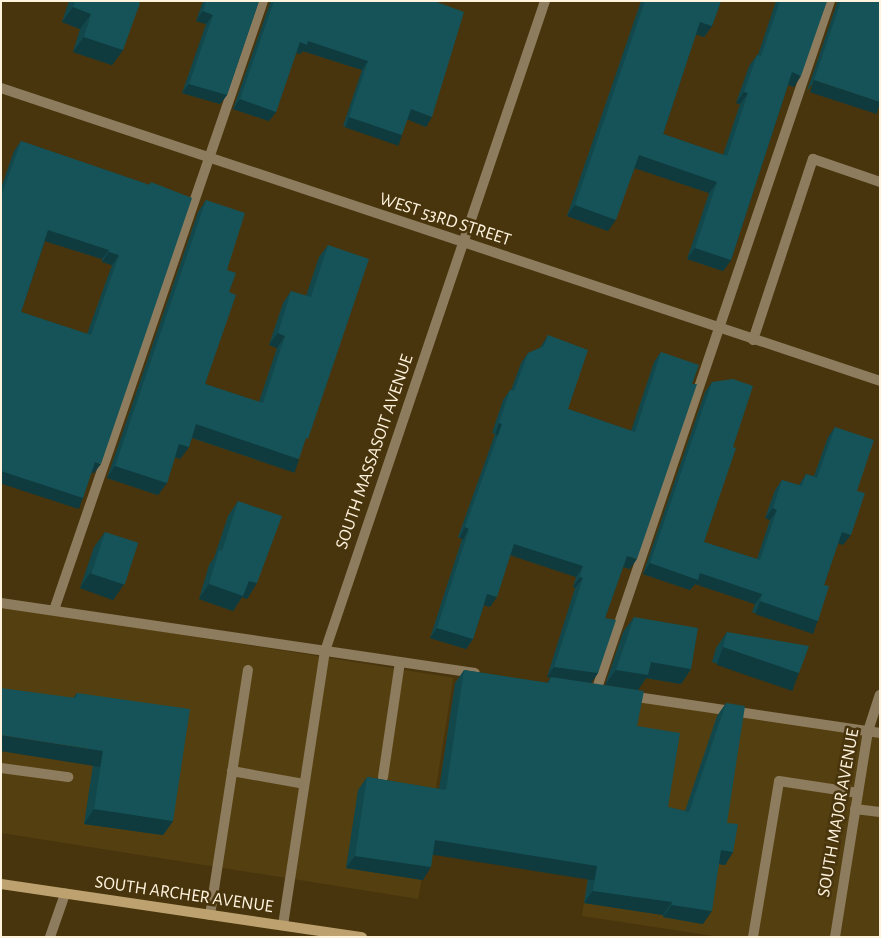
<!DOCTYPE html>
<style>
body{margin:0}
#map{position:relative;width:881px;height:938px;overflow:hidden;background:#48350d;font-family:"Alegreya Sans",sans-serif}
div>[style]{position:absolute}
.built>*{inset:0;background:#543f10;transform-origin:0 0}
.lane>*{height:10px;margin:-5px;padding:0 5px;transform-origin:5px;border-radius:5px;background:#8d7c5d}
.street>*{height:10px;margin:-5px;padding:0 5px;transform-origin:5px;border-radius:5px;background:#8d7c5d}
.secondary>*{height:10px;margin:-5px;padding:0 5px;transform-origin:5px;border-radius:5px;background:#bda26f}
.wall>*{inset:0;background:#12474c}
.shaded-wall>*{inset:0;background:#0f3a3e;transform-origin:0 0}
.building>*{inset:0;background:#155358;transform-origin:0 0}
span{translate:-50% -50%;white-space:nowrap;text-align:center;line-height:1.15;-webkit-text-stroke:5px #48350d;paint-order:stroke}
.street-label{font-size:18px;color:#fff3de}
.frame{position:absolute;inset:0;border:2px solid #fff3de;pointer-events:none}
</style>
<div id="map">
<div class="built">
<i style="left:1px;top:606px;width:458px;height:224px;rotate:9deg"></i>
<i style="clip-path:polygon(614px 698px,880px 736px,880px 937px,720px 937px,582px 916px)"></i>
</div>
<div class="lane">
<i style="left:753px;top:340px;width:191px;rotate:-71.7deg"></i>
<i style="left:813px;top:159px;width:71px;rotate:18.9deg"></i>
<i style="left:1px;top:603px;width:479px;rotate:8.4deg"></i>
<i style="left:54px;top:610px;width:644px;rotate:-71.06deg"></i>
<i style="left:596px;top:691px;width:729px;rotate:-71.27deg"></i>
<i style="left:630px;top:696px;width:253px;rotate:8.4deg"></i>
<i style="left:1px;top:768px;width:68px;rotate:7.7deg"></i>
<i style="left:232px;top:771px;width:73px;rotate:10.2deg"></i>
<i style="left:383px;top:777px;width:116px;rotate:-81.6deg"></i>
<i style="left:855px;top:809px;width:25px;rotate:7deg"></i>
<i style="left:210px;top:915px;width:248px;rotate:-81.2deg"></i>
<i style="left:753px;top:937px;width:158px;rotate:-80.5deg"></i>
<i style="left:779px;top:781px;width:80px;rotate:8.6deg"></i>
</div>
<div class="street">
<i style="left:1px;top:88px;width:927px;rotate:18.43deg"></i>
<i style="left:283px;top:925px;width:277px;rotate:-81.3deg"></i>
<i style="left:325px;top:651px;width:686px;rotate:-71.3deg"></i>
<i style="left:50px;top:937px;width:46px;rotate:-70.8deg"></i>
<i style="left:835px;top:937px;width:209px;rotate:-80.9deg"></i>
<i style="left:868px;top:731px;width:38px;rotate:-72deg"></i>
</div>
<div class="secondary">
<i style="left:1px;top:884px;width:365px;rotate:8.4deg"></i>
</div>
<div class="wall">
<i style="clip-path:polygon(69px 1px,136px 1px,123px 50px,112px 65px,73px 52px,80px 29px,62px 22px)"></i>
<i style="clip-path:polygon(203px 1px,259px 1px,227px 95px,220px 104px,182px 93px,206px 24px,196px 21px)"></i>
<i style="clip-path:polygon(269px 1px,434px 1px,426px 127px,407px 119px,396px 144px,343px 126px,362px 70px,303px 51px,300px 54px,296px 53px,276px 112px,269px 121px,233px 109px,270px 3px)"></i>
<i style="clip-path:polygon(641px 1px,721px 1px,712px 26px,704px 37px,696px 34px,663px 134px,723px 155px,740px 104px,736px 103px,749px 66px,757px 55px,758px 55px,776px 1px,827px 1px,794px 87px,788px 85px,731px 260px,723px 271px,687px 259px,709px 193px,635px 168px,608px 231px,567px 216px)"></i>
<i style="clip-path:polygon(836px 1px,880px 1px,807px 91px,837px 3px)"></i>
<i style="clip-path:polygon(evenodd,21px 141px,149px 185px,151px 182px,94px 473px,91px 473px,83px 498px,76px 508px,1px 483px,1px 188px,14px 151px,21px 141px,45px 241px,102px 259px,102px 262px,112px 265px,87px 334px,21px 312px,45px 241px)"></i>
<i style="clip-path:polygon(206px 200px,227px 270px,229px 292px,205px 384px,259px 402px,277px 348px,269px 345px,283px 303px,291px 291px,306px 296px,319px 257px,328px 245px,303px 446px,290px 471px,192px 438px,189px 447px,180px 459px,175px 457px,167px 483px,158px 495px,107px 478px,198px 212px)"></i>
<i style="clip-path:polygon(548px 335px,568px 409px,631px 431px,654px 362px,661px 352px,630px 569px,623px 567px,605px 618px,598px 673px,591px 683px,547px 677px,575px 588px,573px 587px,576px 577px,510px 555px,490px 607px,484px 605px,473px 639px,466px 649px,430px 638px,462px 539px,458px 537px,495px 434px,492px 433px,503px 400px,510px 390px,511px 390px,521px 363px,528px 353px,540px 348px)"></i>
<i style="clip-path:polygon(712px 382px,733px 447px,704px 542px,757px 559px,770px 520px,765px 518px,775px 490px,782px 480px,799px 485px,806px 474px,814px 476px,828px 437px,835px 427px,857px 491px,843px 545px,838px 543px,824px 585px,818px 621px,810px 632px,752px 612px,755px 604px,695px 584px,690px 590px,643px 574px,705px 392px)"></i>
<i style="clip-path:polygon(238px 501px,257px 583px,247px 599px,242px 597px,233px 611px,199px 599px,209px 565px,214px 558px,228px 516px)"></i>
<i style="clip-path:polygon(105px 532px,124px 584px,113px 600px,80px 588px,94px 547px)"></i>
<i style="clip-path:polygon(634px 617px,691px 669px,681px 684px,646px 678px,638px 690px,605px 685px,623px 632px)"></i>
<i style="clip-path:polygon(727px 632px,799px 673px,788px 688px,712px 662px,716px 648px)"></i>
<i style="clip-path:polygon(464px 670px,547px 683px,551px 677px,637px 726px,668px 807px,685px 811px,717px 716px,726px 703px,727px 823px,733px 852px,725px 865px,719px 864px,703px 924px,663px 917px,663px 915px,584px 903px,588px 878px,433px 854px,423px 880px,346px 868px,358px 790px,367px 777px,439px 789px,455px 683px)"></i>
<i style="clip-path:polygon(77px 693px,173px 821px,163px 835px,84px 824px,93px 765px,73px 698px)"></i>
</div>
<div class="shaded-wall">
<i style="clip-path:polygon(73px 7px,91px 14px,80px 29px,62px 22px)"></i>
<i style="clip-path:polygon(203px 11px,213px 15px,206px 24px,196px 21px)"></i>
<i style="clip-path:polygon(700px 22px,712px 26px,704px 37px,692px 33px)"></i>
<i style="clip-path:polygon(84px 37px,123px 50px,112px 65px,73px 52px)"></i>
<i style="clip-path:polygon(308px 41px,368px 61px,362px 70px,303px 51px,300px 54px,294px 52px,300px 42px)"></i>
<i style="clip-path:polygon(792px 72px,801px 76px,794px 87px,784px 83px)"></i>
<i style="left:814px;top:80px;width:70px;height:13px;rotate:18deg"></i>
<i style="clip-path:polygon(189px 84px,227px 95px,220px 104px,182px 93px)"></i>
<i style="clip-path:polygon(744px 92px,748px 93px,740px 104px,736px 103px)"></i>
<i style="clip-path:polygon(240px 99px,276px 112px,269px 121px,233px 109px)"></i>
<i style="clip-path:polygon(411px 109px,432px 117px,426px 127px,404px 118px)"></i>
<i style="left:349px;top:117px;width:56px;height:11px;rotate:19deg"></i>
<i style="clip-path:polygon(639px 155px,717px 182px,709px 193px,631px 167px)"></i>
<i style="clip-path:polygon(575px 205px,616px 220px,608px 231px,567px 216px)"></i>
<i style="clip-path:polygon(48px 230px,109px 250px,102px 259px,41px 240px)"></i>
<i style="clip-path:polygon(695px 248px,731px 260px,723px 271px,687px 259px)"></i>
<i style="clip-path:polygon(109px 252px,119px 255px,112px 265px,102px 262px)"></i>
<i style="clip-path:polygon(278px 333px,285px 336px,277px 348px,269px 345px)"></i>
<i style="left:499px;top:423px;width:3px;height:12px;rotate:18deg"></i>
<i style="left:196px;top:424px;width:109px;height:14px;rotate:19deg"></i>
<i style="clip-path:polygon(179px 444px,189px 447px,180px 459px,171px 456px)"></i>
<i style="clip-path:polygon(95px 462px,101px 464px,94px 473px,88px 472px)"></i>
<i style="clip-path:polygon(115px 466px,167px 483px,158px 495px,107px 478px)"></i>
<i style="left:1px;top:471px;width:86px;height:12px;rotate:18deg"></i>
<i style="clip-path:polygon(773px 508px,777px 510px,770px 520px,765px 518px)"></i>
<i style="left:465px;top:527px;width:4px;height:12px;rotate:27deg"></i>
<i style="clip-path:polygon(842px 532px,851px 535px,843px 545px,835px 542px)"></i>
<i style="clip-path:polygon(514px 544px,583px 566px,576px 577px,507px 554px)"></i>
<i style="clip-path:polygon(627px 556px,637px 559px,630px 569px,620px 566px)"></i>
<i style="clip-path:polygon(650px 563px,700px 573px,762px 594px,755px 604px,695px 584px,690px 590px,643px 574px)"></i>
<i style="clip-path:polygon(90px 573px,124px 584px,113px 600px,80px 588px)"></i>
<i style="clip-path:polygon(580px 577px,583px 578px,575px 588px,573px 587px)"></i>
<i style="clip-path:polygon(249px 581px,257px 583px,247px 599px,242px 597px,233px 611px,199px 599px,209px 584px)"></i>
<i style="clip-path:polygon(487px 594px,497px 597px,490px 607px,480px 604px)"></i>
<i style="left:760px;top:601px;width:61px;height:14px;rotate:19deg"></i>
<i style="clip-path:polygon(437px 628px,473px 639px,466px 649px,430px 638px)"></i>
<i style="left:723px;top:647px;width:80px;height:19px;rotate:19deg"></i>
<i style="clip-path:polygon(651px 662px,691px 669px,681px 684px,646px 678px,638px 690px,605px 685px,616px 670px)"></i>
<i style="clip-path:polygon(554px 667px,598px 673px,591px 683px,547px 677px)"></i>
<i style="left:1px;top:735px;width:103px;height:16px;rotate:9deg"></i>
<i style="clip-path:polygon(94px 809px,173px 821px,163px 835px,84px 824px)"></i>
<i style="left:435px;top:840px;width:164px;height:15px;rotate:9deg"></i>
<i style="clip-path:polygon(721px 850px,733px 852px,725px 865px,712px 863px)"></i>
<i style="clip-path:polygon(355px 856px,431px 867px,423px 880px,346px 868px)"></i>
<i style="clip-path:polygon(593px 891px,672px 902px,663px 915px,584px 903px)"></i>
<i style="clip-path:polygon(672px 905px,712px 911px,703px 924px,663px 917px)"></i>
</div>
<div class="building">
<i style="clip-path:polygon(75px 1px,136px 1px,140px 3px,123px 50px,84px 37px,91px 14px,73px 7px)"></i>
<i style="clip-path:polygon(206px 1px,259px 1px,227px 95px,189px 84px,213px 15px,203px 11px)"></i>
<i style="clip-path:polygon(274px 1px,434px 1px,464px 12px,432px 117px,411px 109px,402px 135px,349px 117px,368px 61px,308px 41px,307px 45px,300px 42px,276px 112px,240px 99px)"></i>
<i style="clip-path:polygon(645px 1px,721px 1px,712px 26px,700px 22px,663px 134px,727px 156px,748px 93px,744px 92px,757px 55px,761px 56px,780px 1px,827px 1px,801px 76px,792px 72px,731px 260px,695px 248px,717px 182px,639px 155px,616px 220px,575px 205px)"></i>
<i style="clip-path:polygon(841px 1px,880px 1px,880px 102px,814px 80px)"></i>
<i style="clip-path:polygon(evenodd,21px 141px,150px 185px,151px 182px,192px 198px,101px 464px,95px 462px,83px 498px,1px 471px,1px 197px,21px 141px,48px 230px,109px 250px,109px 252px,119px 255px,91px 335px,21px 312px,48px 230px)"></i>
<i style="clip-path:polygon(206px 200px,245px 213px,227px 270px,236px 273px,229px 292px,236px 295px,205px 384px,263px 403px,285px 336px,278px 333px,291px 291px,311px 297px,328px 245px,369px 259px,308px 439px,306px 438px,299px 459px,196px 424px,189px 447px,179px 444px,167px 483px,115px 466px)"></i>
<i style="clip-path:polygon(548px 335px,588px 350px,568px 409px,635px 432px,661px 352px,699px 365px,692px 384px,697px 384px,637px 559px,627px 556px,605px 618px,616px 620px,598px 673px,554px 667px,583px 578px,580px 577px,583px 566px,514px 544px,497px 597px,487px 594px,473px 639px,437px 628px,469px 529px,465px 527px,502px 424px,499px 423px,510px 390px,514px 391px,528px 353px,544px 346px)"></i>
<i style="clip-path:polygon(733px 379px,753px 386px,733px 447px,736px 448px,704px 542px,760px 560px,777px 510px,773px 508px,782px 480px,802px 486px,806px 474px,817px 478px,835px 427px,874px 440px,857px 491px,865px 493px,851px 535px,842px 532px,824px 585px,829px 586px,818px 621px,760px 601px,762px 594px,700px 573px,698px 580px,650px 563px,712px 382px)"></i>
<i style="clip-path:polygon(238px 501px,282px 516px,257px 583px,249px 581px,243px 596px,209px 584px,219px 550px,222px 551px)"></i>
<i style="left:105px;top:532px;width:35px;height:44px;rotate:18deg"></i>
<i style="clip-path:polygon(634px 617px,698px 628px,691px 669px,651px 662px,648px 675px,616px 670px)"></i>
<i style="clip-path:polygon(727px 632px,809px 646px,799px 673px,723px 647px)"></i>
<i style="clip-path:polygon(464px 670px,549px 683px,551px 677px,644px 691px,637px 726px,680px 733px,668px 807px,689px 812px,726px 703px,745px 706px,727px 823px,738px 824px,733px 852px,721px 850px,712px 911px,672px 905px,672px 902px,593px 891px,597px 866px,435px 840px,431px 867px,355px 856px,367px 777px,446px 790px)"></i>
<i style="clip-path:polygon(1px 688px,76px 698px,77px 693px,190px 709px,173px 821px,94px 809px,103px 751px,1px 735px)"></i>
</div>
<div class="street-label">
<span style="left:445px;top:220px;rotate:18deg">WEST 53RD STREET</span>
<span style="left:375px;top:452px;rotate:-71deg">SOUTH MASSASOIT AVENUE</span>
<span style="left:839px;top:813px;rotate:-80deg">SOUTH MAJOR AVENUE</span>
<span style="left:184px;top:895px;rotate:8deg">SOUTH ARCHER AVENUE</span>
</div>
<div class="frame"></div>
</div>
